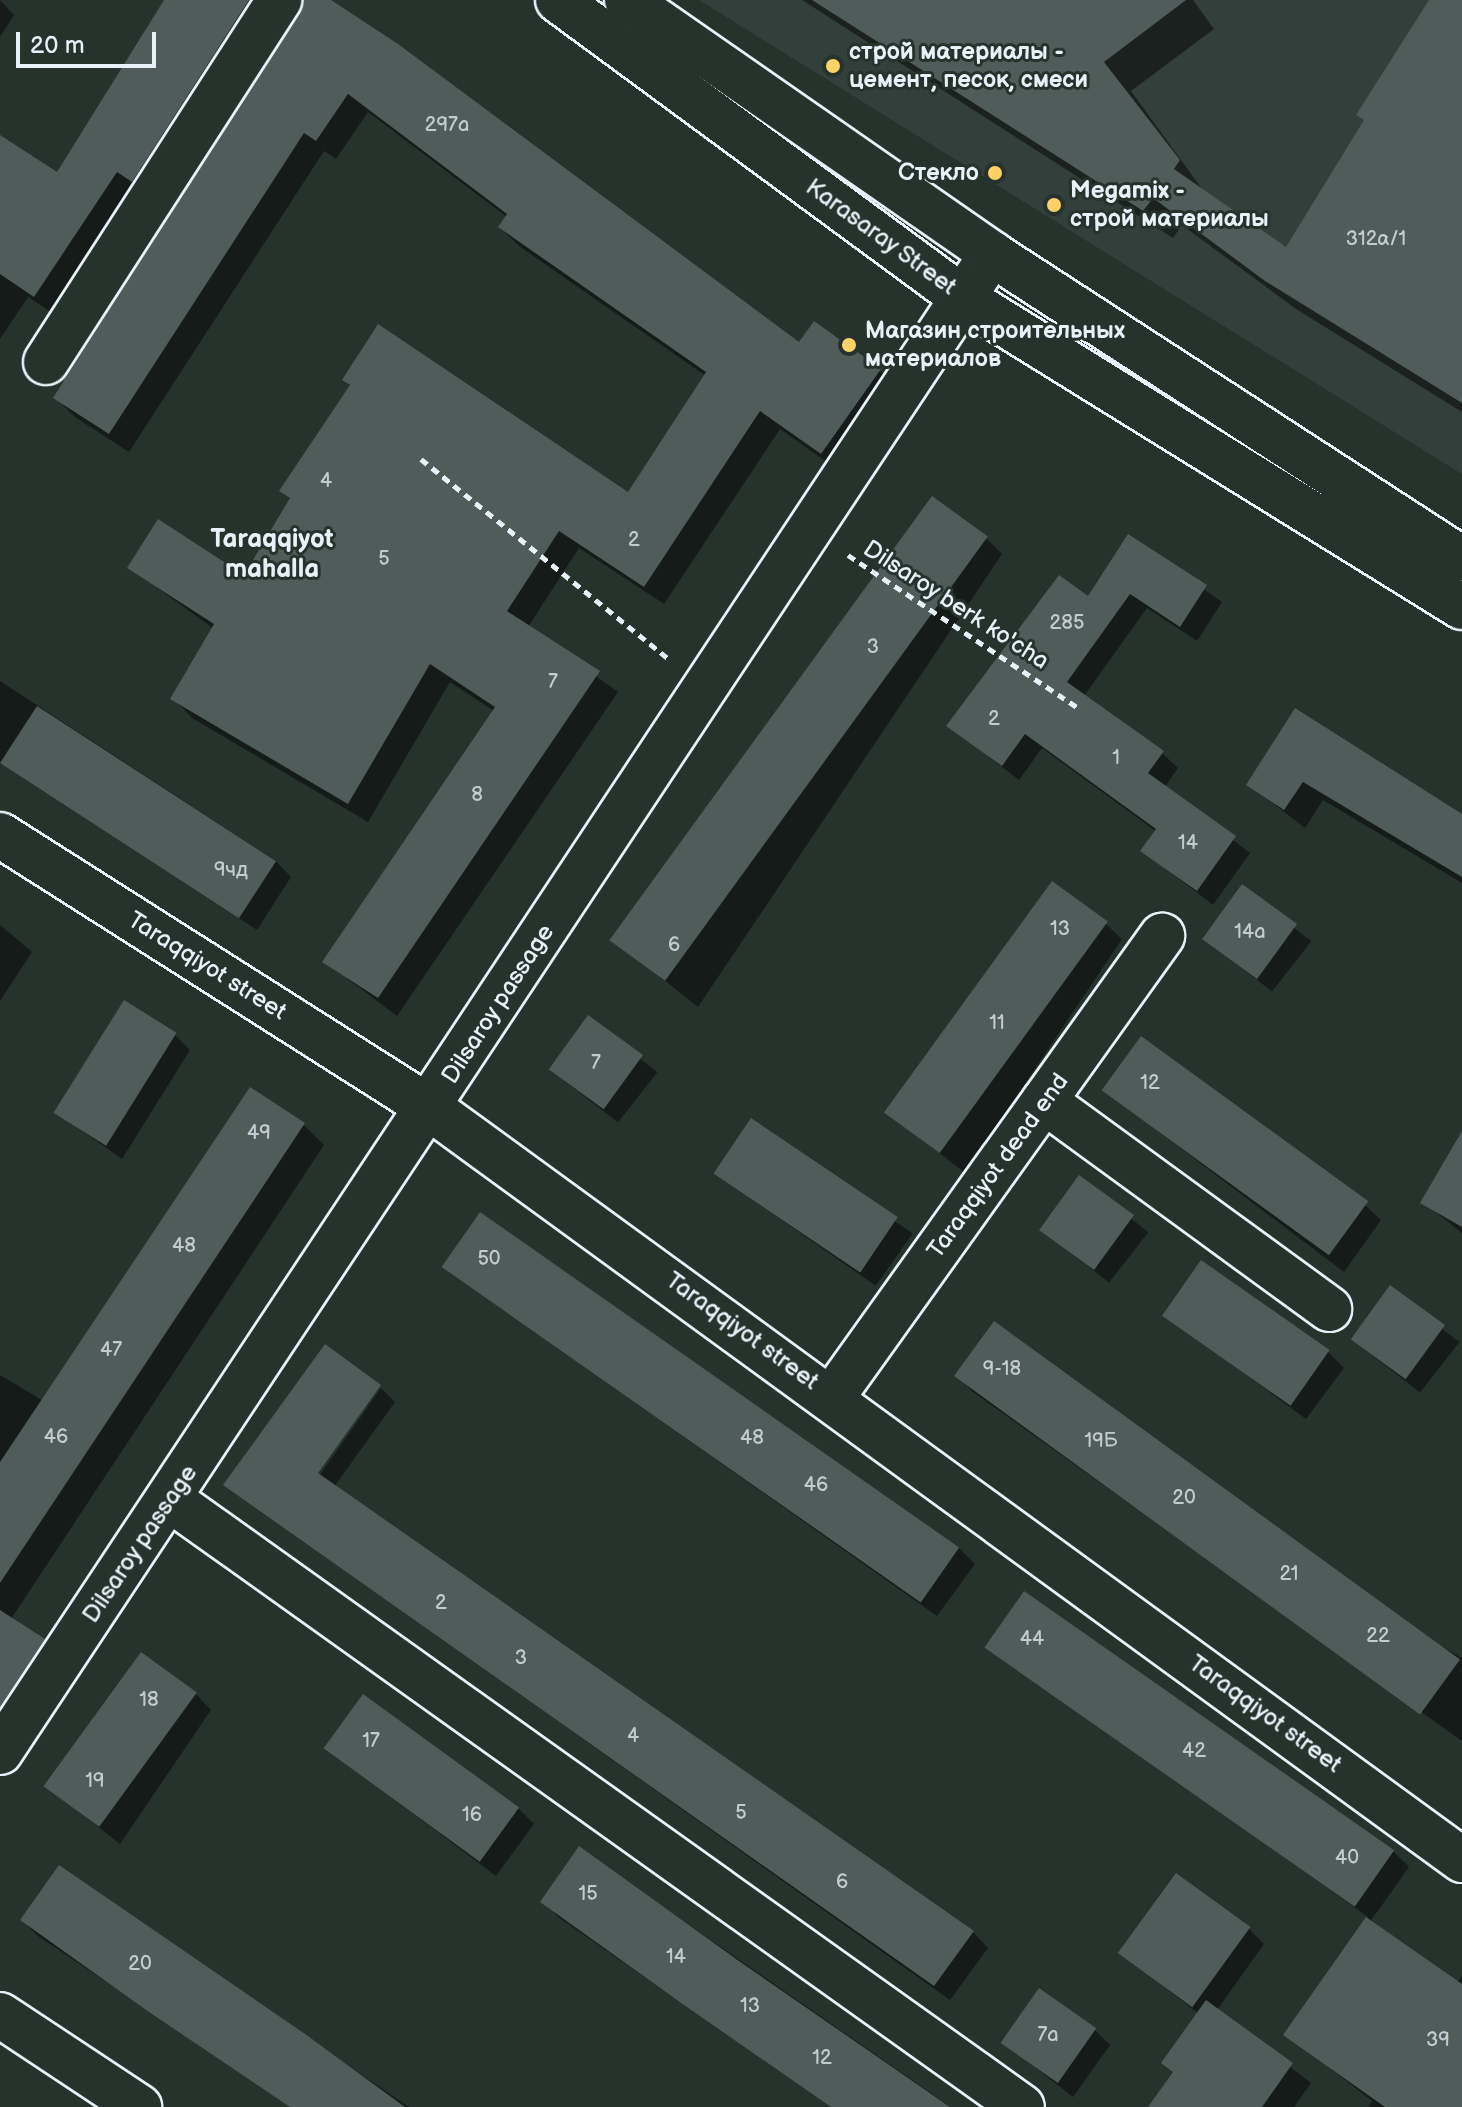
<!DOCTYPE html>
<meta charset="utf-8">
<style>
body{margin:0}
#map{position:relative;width:1462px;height:2107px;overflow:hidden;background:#26332d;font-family:"Balsamiq Sans",sans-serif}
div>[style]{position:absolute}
.built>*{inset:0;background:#333f3a}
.shadow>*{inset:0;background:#0007;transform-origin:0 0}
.building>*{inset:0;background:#505c59;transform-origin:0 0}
.path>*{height:5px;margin-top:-2.5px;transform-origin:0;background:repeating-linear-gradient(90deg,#e8f1f8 0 8px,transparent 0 14px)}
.roads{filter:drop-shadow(2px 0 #e8f1f8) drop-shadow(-2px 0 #e8f1f8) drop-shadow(0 2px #e8f1f8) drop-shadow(0 -2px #e8f1f8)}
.minor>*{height:44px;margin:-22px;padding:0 22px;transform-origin:22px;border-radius:22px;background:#26332d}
.major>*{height:44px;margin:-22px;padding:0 22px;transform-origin:22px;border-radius:22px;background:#26332d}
.dots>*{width:22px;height:22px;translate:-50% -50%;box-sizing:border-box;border:4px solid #26332d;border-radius:50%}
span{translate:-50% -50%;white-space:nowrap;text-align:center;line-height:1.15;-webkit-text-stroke:6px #26332d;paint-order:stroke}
.number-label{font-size:20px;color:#c2ccd0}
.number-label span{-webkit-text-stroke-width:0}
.poi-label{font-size:24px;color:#e8f1f8;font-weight:700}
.left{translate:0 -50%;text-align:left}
.right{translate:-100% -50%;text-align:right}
.street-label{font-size:24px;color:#e8f1f8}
.neighbourhood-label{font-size:26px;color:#e8f1f8;font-weight:700}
.scale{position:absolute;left:16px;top:32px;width:140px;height:36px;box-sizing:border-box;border:4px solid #e8f1f8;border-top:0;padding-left:10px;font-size:24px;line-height:28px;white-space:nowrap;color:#e8f1f8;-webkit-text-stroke:6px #26332d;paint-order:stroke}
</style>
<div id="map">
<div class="built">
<i style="clip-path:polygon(699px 0,1462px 0,1462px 474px)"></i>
</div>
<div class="shadow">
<i style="clip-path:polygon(0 0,14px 15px,0 37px)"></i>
<i style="clip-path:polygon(166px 0,287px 0,54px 314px,28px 297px,0 339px,0 160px,57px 175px)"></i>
<i style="clip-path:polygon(302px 0,327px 0,800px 345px,880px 371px,899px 390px,841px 472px,780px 429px,664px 604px,579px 548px,528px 627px,618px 692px,397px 1016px,325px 962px,494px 711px,450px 682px,368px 822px,192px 718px,173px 698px,214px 629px,130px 568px,244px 578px,291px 500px,282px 491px,351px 387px,344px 380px,628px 495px,706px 376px,519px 246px,500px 227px,507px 217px,368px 112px,336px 159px,324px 151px,129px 452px,75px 417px,56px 398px,302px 14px)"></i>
<i style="clip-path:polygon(802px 0,1193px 0,1214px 29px,1131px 91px,1205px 193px,1286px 250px,1366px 122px,1358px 114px,1431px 0,1462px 0,1462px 412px,1296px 309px,1182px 225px,1173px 238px)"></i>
<i style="clip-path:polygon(1128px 537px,1222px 602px,1197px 641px,1147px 608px,1084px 696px,1162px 753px,1178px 768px,1164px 788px,1250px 853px,1213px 905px,1143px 851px,1157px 832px,1042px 748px,1019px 780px,949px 726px,1088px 599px)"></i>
<i style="clip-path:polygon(986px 538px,1002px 554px,698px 1007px,629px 952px)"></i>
<i style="clip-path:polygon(0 681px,276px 861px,291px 877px,257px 930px,0 763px)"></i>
<i style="clip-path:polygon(1296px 710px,1462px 820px,1462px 883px,1323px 800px,1305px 828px,1248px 784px)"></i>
<i style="left:1242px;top:887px;width:88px;height:64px;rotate:38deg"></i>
<i style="clip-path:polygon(1106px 924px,1122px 939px,965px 1173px,895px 1118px)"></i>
<i style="clip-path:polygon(0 925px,32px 952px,0 1001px)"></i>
<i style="left:588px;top:1018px;width:88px;height:64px;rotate:38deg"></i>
<i style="clip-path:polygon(174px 1034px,190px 1050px,122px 1159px,56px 1112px)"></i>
<i style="clip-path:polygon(1105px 1091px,1365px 1205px,1381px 1220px,1344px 1272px)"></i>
<i style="left:752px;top:1121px;width:196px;height:64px;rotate:35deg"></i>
<i style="clip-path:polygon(304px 1125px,324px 1145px,11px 1619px,63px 1661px,0 1731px,0 1375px,42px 1400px)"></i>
<i style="clip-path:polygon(1462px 1135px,1462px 1233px,1423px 1202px)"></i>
<i style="left:1079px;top:1178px;width:88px;height:64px;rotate:38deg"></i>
<i style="clip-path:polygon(444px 1267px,959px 1548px,975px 1564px,937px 1616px)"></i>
<i style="left:1390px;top:1288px;width:88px;height:64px;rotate:38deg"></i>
<i style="clip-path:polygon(1164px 1314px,1328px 1352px,1344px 1368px,1306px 1419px)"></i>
<i style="clip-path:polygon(957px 1376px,1462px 1658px,1462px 1741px,973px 1392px)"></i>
<i style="clip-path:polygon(381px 1388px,395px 1402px,334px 1487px,973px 1932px,988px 1948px,950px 2000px,226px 1485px,314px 1483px)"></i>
<i style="clip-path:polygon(987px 1646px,1393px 1851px,1409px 1867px,1370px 1922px,1457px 1983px,1462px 1976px,1462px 2107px,1368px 2107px,1372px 2101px,1286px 2034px,1368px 1917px)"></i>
<i style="clip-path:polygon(196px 1694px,211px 1710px,120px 1844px,50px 1789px)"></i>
<i style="clip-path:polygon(326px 1748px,519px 1809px,534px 1824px,496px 1876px)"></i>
<i style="clip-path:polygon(580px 1849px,951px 2107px,832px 2107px,558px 1917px,543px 1901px)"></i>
<i style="clip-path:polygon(59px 1868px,409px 2107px,293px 2107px,38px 1936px,22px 1920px)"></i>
<i style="clip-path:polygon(1248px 1928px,1264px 1944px,1217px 2010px,1311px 2083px,1294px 2107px,1150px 2107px,1174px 2073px,1199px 2014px,1120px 1953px)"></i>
<i style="clip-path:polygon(1094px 2029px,1110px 2045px,1073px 2097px,1003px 2042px)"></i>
</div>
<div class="building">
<i style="clip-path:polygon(164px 0,249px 0,132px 182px,117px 172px,34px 297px,0 274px,0 135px,57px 172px)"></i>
<i style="clip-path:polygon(304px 0,331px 0,398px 44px,799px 342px,814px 321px,881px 369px,821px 454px,760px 411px,644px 587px,559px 531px,507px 611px,600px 671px,378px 998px,322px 962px,495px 707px,430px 664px,348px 804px,170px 699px,214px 624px,127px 568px,158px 519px,244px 575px,290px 498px,279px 491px,350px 385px,342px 380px,378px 324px,628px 492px,706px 372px,498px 227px,507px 214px,348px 94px,316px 141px,304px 133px,109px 434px,53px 398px)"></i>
<i style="clip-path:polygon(812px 0,1186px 0,1104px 62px,1180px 160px,1174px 169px,1286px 247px,1364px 120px,1356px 115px,1429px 0,1462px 0,1462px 403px,1265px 281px,1153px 198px,1143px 211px)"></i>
<i style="left:932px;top:496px;width:69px;height:549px;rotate:36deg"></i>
<i style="clip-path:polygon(1128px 534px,1207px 585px,1180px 627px,1130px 594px,1067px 682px,1164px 751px,1148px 773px,1236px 836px,1197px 891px,1140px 851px,1156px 829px,1025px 734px,1002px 766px,946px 726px,1059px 575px,1088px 596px)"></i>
<i style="left:37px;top:706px;width:285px;height:68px;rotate:33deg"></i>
<i style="clip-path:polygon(1295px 708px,1462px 814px,1462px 877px,1303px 782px,1284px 810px,1246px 785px)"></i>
<i style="left:1052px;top:881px;width:69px;height:286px;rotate:36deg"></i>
<i style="left:1242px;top:884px;width:68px;height:68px;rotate:36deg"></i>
<i style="left:124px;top:1000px;width:62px;height:133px;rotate:32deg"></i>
<i style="left:588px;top:1015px;width:68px;height:67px;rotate:36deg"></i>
<i style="left:1141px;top:1036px;width:281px;height:67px;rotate:36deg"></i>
<i style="clip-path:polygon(250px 1087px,305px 1123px,0 1583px,0 1462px)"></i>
<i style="left:751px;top:1118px;width:177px;height:67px;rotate:34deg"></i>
<i style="clip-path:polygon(1462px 1131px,1462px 1227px,1420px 1203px)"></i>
<i style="left:1079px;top:1175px;width:68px;height:68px;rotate:36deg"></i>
<i style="left:480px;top:1212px;width:585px;height:67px;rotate:35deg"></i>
<i style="left:1201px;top:1260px;width:157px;height:68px;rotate:35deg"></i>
<i style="left:1390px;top:1285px;width:68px;height:67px;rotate:36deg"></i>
<i style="left:994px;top:1321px;width:576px;height:68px;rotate:36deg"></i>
<i style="clip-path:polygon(325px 1344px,381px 1385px,318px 1473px,974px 1931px,934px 1986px,223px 1485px)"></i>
<i style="left:1024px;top:1591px;width:452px;height:69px;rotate:35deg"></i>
<i style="clip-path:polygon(0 1610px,45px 1639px,0 1707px)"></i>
<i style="left:141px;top:1652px;width:69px;height:166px;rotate:36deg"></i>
<i style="left:363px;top:1694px;width:193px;height:67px;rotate:36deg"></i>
<i style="clip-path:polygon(579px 1846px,739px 1961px,950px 2107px,831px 2107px,684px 2005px,540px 1902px)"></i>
<i style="clip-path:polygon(59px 1865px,305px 2034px,405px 2107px,290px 2107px,149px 2012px,20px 1920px)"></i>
<i style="left:1176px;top:1873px;width:92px;height:99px;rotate:36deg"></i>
<i style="clip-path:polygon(1366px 1917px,1462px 1984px,1462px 2107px,1385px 2107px,1283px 2035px)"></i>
<i style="left:1039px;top:1988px;width:70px;height:67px;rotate:35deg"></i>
<i style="clip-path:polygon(1206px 2000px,1293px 2063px,1262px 2107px,1148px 2107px,1173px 2072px,1161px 2063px)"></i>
</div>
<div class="path">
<i style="left:421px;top:459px;width:321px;rotate:38.9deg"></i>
<i style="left:848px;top:555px;width:280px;rotate:33.6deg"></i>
</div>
<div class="roads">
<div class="minor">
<i style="left:46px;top:362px;width:431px;rotate:-57.2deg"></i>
<i style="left:0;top:835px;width:509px;rotate:32.41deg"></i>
<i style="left:430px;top:1108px;width:1277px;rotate:36.08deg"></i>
<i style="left:1044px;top:1101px;width:353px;rotate:36.1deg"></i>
<i style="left:833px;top:1396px;width:566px;rotate:-54.43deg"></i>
<i style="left:171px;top:1500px;width:1045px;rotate:35.5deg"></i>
<i style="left:0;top:1752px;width:1797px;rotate:-56.49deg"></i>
<i style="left:0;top:2015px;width:167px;rotate:33.5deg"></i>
</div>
<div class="major">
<i style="left:558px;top:0;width:503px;rotate:36.35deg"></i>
<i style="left:963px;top:298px;width:587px;rotate:31.77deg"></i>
<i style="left:627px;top:0;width:445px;rotate:34.8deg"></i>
<i style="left:992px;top:254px;width:560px;rotate:32.98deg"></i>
</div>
</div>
<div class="dots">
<i style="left:833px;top:66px;background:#ffd166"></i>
<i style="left:995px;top:173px;background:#ffd166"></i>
<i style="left:1054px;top:205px;background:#ffd166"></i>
<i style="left:849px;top:345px;background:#ffd166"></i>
</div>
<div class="number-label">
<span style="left:447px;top:125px">297a</span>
<span style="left:1376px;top:239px">312а/1</span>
<span style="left:326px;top:481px">4</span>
<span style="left:634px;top:540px">2</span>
<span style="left:384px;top:559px">5</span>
<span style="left:1067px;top:623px">285</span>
<span style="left:873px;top:647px">3</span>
<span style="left:553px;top:682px">7</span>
<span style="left:994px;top:719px">2</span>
<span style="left:1116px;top:758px">1</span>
<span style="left:477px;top:795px">8</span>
<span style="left:1188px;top:843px">14</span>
<span style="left:231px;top:870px">9чд</span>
<span style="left:1060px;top:929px">13</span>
<span style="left:1250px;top:932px">14a</span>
<span style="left:674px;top:945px">6</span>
<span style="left:997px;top:1023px">11</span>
<span style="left:596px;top:1063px">7</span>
<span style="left:1150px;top:1083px">12</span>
<span style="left:259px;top:1133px">49</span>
<span style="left:184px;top:1246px">48</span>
<span style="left:489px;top:1259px">50</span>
<span style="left:111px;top:1350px">47</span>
<span style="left:1002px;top:1369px">9-18</span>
<span style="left:56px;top:1437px">46</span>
<span style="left:752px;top:1438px">48</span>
<span style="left:1101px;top:1441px">19Б</span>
<span style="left:816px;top:1485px">46</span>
<span style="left:1184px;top:1498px">20</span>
<span style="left:1289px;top:1574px">21</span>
<span style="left:441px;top:1603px">2</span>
<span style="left:1378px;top:1636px">22</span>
<span style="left:1032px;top:1639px">44</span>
<span style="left:521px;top:1658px">3</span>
<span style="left:149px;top:1700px">18</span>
<span style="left:633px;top:1736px">4</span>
<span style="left:371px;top:1741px">17</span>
<span style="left:1194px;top:1751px">42</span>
<span style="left:95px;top:1781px">19</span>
<span style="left:741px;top:1813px">5</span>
<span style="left:472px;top:1815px">16</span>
<span style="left:1347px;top:1858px">40</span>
<span style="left:842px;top:1882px">6</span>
<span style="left:588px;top:1894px">15</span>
<span style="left:676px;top:1957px">14</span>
<span style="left:140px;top:1964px">20</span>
<span style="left:750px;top:2006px">13</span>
<span style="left:1048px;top:2035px">7a</span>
<span style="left:1438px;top:2040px">39</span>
<span style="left:822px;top:2058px">12</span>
</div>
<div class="poi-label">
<span class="left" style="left:849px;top:66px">строй материалы -<br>цемент, песок, смеси</span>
<span class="right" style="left:979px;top:173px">Стекло</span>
<span class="left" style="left:1070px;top:205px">Megamix -<br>строй материалы</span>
<span class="left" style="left:865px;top:345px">Магазин строительных<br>материалов</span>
</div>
<div class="street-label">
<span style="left:881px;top:237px;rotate:36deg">Karasaray Street</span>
<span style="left:956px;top:605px;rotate:33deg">Dilsaroy berk ko'cha</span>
<span style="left:207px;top:966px;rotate:32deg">Taraqqiyot street</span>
<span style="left:498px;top:1004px;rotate:-57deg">Dilsaroy passage</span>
<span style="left:998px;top:1166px;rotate:-54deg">Taraqqiyot dead end</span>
<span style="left:742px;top:1331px;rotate:36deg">Taraqqiyot street</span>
<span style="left:140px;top:1544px;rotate:-56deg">Dilsaroy passage</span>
<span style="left:1265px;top:1714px;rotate:36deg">Taraqqiyot street</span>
</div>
<div class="neighbourhood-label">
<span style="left:272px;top:555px">Taraqqiyot<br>mahalla</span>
</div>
<div class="scale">20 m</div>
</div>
